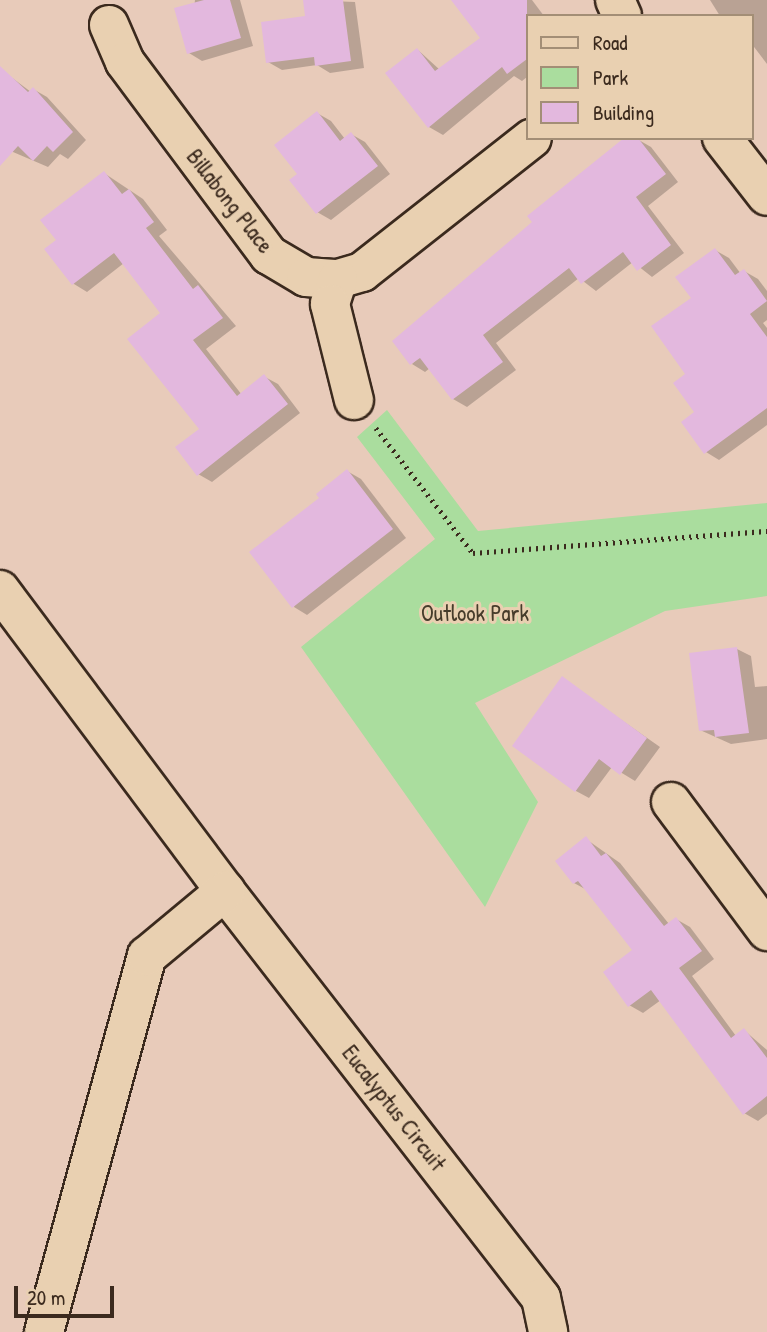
<!DOCTYPE html>
<style>
body{margin:0}
#map{position:relative;width:767px;height:1332px;overflow:hidden;background:#e8cbba;font-family:"Patrick Hand",sans-serif}
div>[style]{position:absolute}
.green>*{inset:0;background:#aadd9e}
.shadow>*{inset:0;background:#0003}
.building>*{inset:0;background:#e3b8de}
.path>*{height:4.5px;margin-top:-2.25px;transform-origin:0;background:repeating-linear-gradient(90deg,#3b2a1e 0 2px,transparent 0 7px)}
.roads{filter:drop-shadow(2px 0 #3b2a1e) drop-shadow(-2px 0 #3b2a1e) drop-shadow(0 2px #3b2a1e) drop-shadow(0 -2px #3b2a1e)}
.minor>*{height:38px;margin:-19px;padding:0 19px;transform-origin:19px;border-radius:19px;background:#e9d0b1}
span{translate:-50% -50%;white-space:nowrap;text-align:center;line-height:1.15;-webkit-text-stroke:6px #e9d0b1;paint-order:stroke}
.street-label{font-size:23px;color:#3b2a1e}
.park-label{font-size:23px;color:#463c2b}
.legend{position:absolute;left:526px;top:14px;width:228px;height:126px;box-sizing:border-box;background:#e9d0b1;border:2px solid #a38e76;margin:0;padding:9px 12px;list-style:none;font-size:21px;color:#3b2a1e}
.legend li{display:flex;align-items:center;gap:14px;height:35px}
.legend b{width:35px;border:2px solid #a38e76}
.scale{position:absolute;left:14px;top:1286px;width:100px;height:32px;box-sizing:border-box;border:4px solid #3b2a1e;border-top:0;padding-left:9px;font-size:21px;line-height:24px;white-space:nowrap;color:#3b2a1e;-webkit-text-stroke:5px #e9d0b1;paint-order:stroke}
</style>
<div id="map">
<div class="green">
<i style="clip-path:polygon(387px 410px,478px 531px,767px 503px,767px 596px,665px 611px,475px 703px,538px 802px,485px 907px,301px 647px,435px 539px,357px 437px)"></i>
</div>
<div class="shadow">
<i style="clip-path:polygon(195px 0,240px 0,253px 46px,202px 61px,189px 53px)"></i>
<i style="clip-path:polygon(305px 0,355px 2px,364px 68px,330px 73px,317px 65px,282px 70px,268px 62px,307px 17px)"></i>
<i style="clip-path:polygon(453px 0,532px 0,544px 16px,527px 16px,527px 77px,522px 81px,514px 76px,443px 135px,429px 127px,418px 50px,440px 70px,482px 38px)"></i>
<i style="clip-path:polygon(710px 0,767px 0,767px 64px,751px 43px,751px 16px,720px 16px)"></i>
<i style="clip-path:polygon(7px 74px,31px 92px,33px 89px,47px 97px,86px 140px,68px 159px,60px 154px,48px 167px,13px 152px,0 139px,0 82px)"></i>
<i style="clip-path:polygon(317px 113px,331px 121px,345px 139px,351px 134px,365px 142px,390px 174px,331px 220px,317px 212px,299px 175px)"></i>
<i style="clip-path:polygon(637px 139px,651px 147px,678px 182px,648px 206px,684px 253px,652px 277px,633px 262px,596px 291px,579px 278px,496px 343px,516px 370px,467px 407px,453px 399px,430px 368px,425px 372px,412px 364px)"></i>
<i style="clip-path:polygon(104px 173px,143px 199px,167px 230px,159px 236px,236px 326px,206px 349px,242px 395px,265px 377px,278px 384px,300px 413px,212px 482px,198px 474px,201px 429px,163px 314px,124px 263px,87px 292px,74px 284px,47px 249px,58px 240px)"></i>
<i style="clip-path:polygon(715px 250px,729px 258px,741px 274px,744px 271px,758px 279px,767px 291px,767px 320px,763px 323px,767px 328px,767px 425px,719px 460px,706px 452px,688px 374px,693px 299px)"></i>
<i style="clip-path:polygon(347px 471px,361px 479px,406px 538px,307px 615px,294px 607px,322px 499px)"></i>
<i style="clip-path:polygon(737px 649px,751px 656px,755px 687px,767px 686px,767px 739px,731px 744px,700px 730px)"></i>
<i style="clip-path:polygon(563px 679px,660px 747px,635px 781px,612px 767px,589px 798px,576px 791px)"></i>
<i style="clip-path:polygon(586px 839px,620px 863px,669px 924px,676px 919px,690px 927px,714px 959px,692px 976px,736px 1036px,744px 1030px,767px 1050px,767px 1114px,758px 1121px,744px 1113px,661px 1000px,643px 1013px,629px 1005px,635px 950px,587px 890px,574px 883px)"></i>
</div>
<div class="building">
<i style="clip-path:polygon(204px 0,230px 0,241px 38px,187px 54px,174px 8px)"></i>
<i style="clip-path:polygon(303px 0,343px 0,351px 61px,315px 66px,314px 57px,266px 63px,261px 22px,305px 16px)"></i>
<i style="clip-path:polygon(451px 0,527px 0,527px 59px,507px 74px,502px 67px,428px 128px,385px 73px,417px 48px,435px 71px,480px 38px)"></i>
<i style="clip-path:polygon(0 66px,28px 92px,33px 87px,73px 132px,53px 152px,47px 146px,33px 161px,18px 146px,0 166px)"></i>
<i style="clip-path:polygon(317px 111px,340px 141px,351px 132px,378px 166px,316px 214px,289px 180px,297px 174px,274px 145px)"></i>
<i style="clip-path:polygon(624px 138px,638px 138px,666px 174px,636px 197px,671px 245px,637px 271px,623px 252px,581px 284px,569px 268px,483px 335px,503px 362px,452px 400px,420px 358px,410px 365px,392px 341px,532px 222px,527px 216px)"></i>
<i style="clip-path:polygon(104px 171px,122px 194px,129px 189px,154px 222px,146px 228px,193px 289px,198px 285px,223px 318px,193px 340px,237px 396px,264px 374px,288px 404px,197px 476px,175px 447px,199px 429px,127px 339px,160px 313px,114px 253px,72px 285px,44px 249px,56px 240px,40px 220px)"></i>
<i style="clip-path:polygon(715px 248px,735px 275px,744px 269px,767px 301px,750px 314px,767px 337px,767px 408px,704px 454px,681px 422px,694px 412px,673px 383px,685px 374px,651px 326px,691px 298px,675px 277px)"></i>
<i style="clip-path:polygon(347px 469px,393px 529px,292px 608px,249px 552px,319px 498px,316px 494px)"></i>
<i style="clip-path:polygon(737px 647px,749px 733px,715px 737px,714px 730px,699px 731px,689px 653px)"></i>
<i style="clip-path:polygon(562px 676px,647px 738px,620px 775px,599px 759px,575px 792px,512px 746px)"></i>
<i style="clip-path:polygon(586px 836px,601px 856px,606px 853px,664px 926px,676px 917px,702px 951px,679px 968px,731px 1038px,744px 1028px,767px 1058px,767px 1096px,743px 1115px,651px 990px,628px 1007px,603px 972px,632px 950px,578px 881px,573px 884px,555px 861px)"></i>
</div>
<div class="path">
<i style="left:376px;top:428px;width:158px;rotate:52.2deg"></i>
<i style="left:473px;top:553px;width:295px;rotate:-4.3deg"></i>
</div>
<div class="roads">
<div class="minor">
<i style="left:615px;top:0;width:17px;rotate:66deg"></i>
<i style="left:109px;top:25px;width:40px;rotate:66.6deg"></i>
<i style="left:125px;top:62px;width:241px;rotate:53.3deg"></i>
<i style="left:269px;top:255px;width:43px;rotate:30.7deg"></i>
<i style="left:306px;top:277px;width:32px;rotate:4deg"></i>
<i style="left:338px;top:279px;width:25px;rotate:-16deg"></i>
<i style="left:362px;top:272px;width:216px;rotate:-38.2deg"></i>
<i style="left:722px;top:138px;width:73px;rotate:52.2deg"></i>
<i style="left:338px;top:279px;width:26px;rotate:108deg"></i>
<i style="left:330px;top:304px;width:99px;rotate:76deg"></i>
<i style="left:0;top:590px;width:376px;rotate:53.2deg"></i>
<i style="left:225px;top:891px;width:515px;rotate:52.17deg"></i>
<i style="left:541px;top:1298px;width:35px;rotate:78deg"></i>
<i style="left:671px;top:802px;width:161px;rotate:53.3deg"></i>
<i style="left:44px;top:1332px;width:390px;rotate:-74.7deg"></i>
<i style="left:147px;top:956px;width:102px;rotate:-39.8deg"></i>
</div>
</div>
<div class="street-label">
<span style="left:230px;top:201px;rotate:52deg">Billabong Place</span>
<span style="left:394px;top:1108px;rotate:52deg">Eucalyptus Circuit</span>
</div>
<div class="park-label">
<span style="left:475px;top:613px">Outlook Park</span>
</div>
<ul class="legend">
<li><b style="height:9px;background:#e9d0b1"></b>Road</li>
<li><b style="height:19px;background:#aadd9e"></b>Park</li>
<li><b style="height:19px;background:#e3b8de"></b>Building</li>
</ul>
<div class="scale">20 m</div>
</div>
